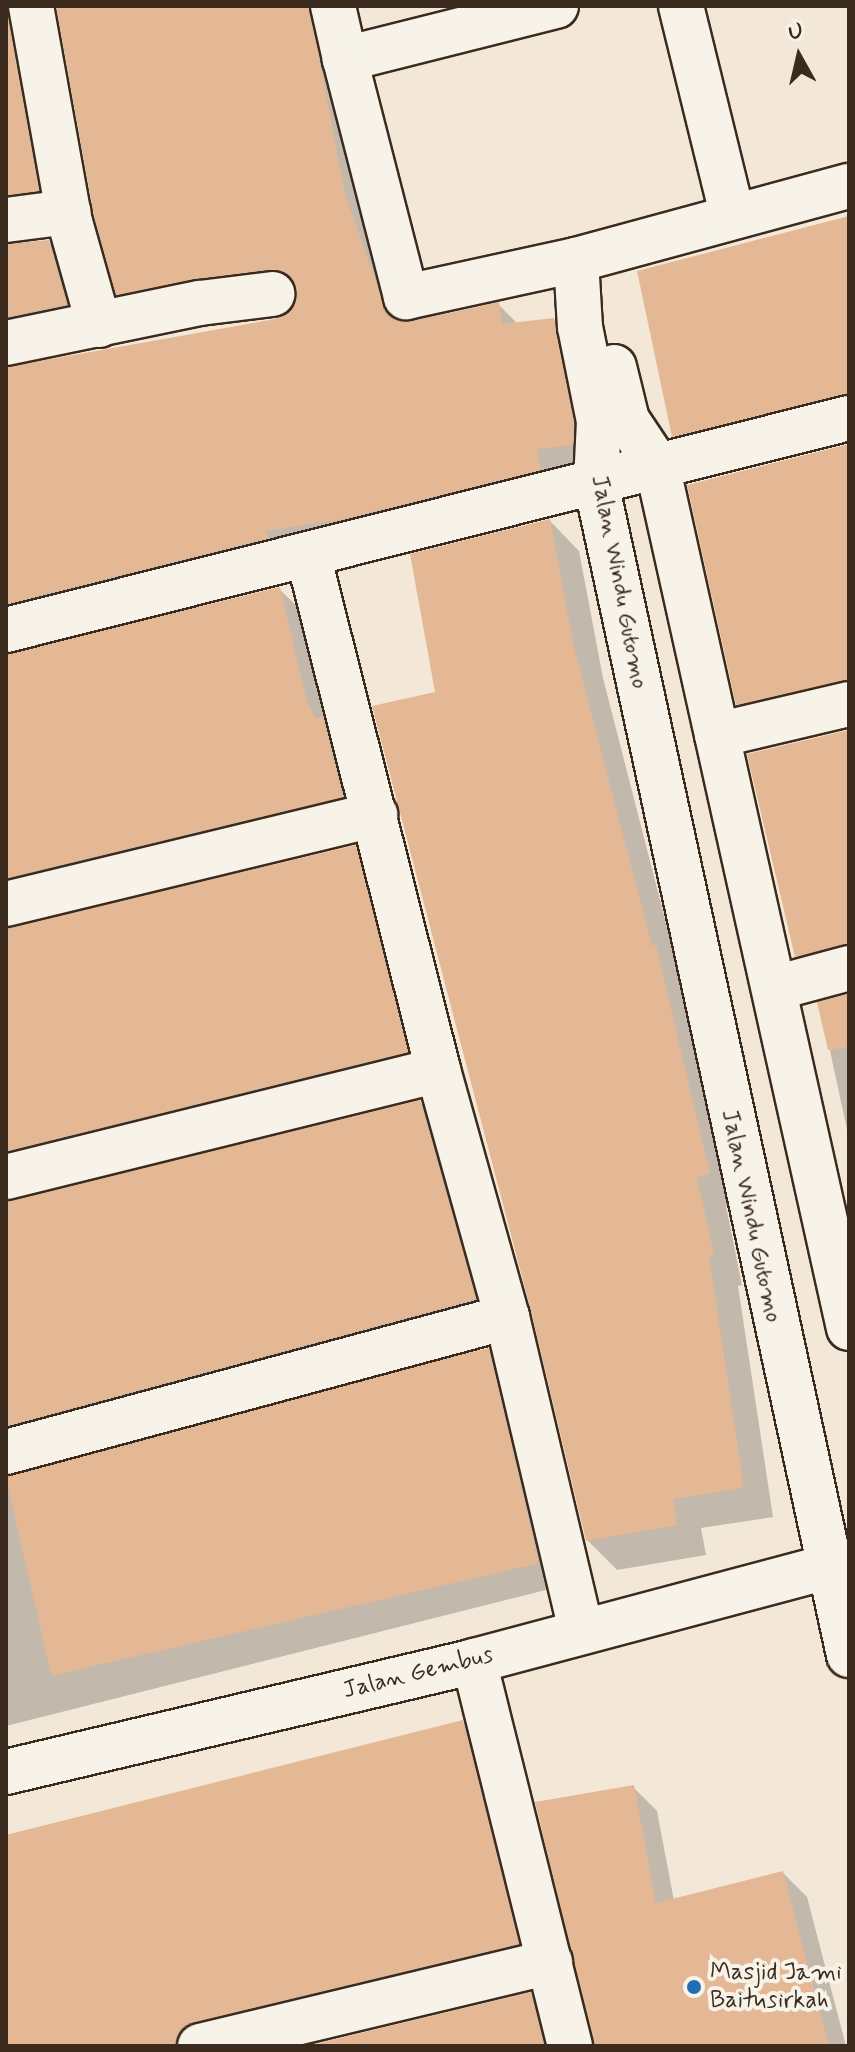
<!DOCTYPE html>
<style>
body{margin:0}
#map{position:relative;width:855px;height:2052px;overflow:hidden;background:#f3e7d7;font-family:Mynerve,sans-serif}
div>[style]{position:absolute}
.shadow>*{inset:0;background:#0003}
.building>*{inset:0;background:#e5b895;transform-origin:0 0}
.roads{filter:drop-shadow(2px 0 #3b2a1e) drop-shadow(-2px 0 #3b2a1e) drop-shadow(0 2px #3b2a1e) drop-shadow(0 -2px #3b2a1e)}
.minor>*{height:44px;margin:-22px;padding:0 22px;transform-origin:22px;border-radius:22px;background:#f7f3e8}
.dots>*{width:22px;height:22px;translate:-50% -50%;box-sizing:border-box;border:4px solid #f7f3e8;border-radius:50%}
span{translate:-50% -50%;white-space:nowrap;text-align:center;line-height:1.15;-webkit-text-stroke:8px #f7f3e8;paint-order:stroke}
.street-label{font-size:24px;color:#3b2a1e}
.poi-label{font-size:24px;color:#3b2a1e}
.left{translate:0 -50%;text-align:left}
.frame{position:absolute;inset:0;border:8px solid #3b2a1e;pointer-events:none}
.north{position:absolute;left:759px;top:16px;width:80px;height:80px;-webkit-text-stroke:6px #f7f3e8;paint-order:stroke;rotate:352deg;font-size:22px;font-weight:700;line-height:32px;text-align:center;color:#3b2a1e}
.north::after{content:'';display:block;margin:auto;width:28px;height:36px;background:#3b2a1e;clip-path:polygon(50% 0,100% 100%,50% 72%,0 100%)}
</style>
<div id="map">
<div class="shadow">
<i style="clip-path:polygon(6px 6px,57px 6px,37px 10px,61px 213px,6px 241px)"></i>
<i style="clip-path:polygon(58px 6px,328px 6px,403px 322px,498px 304px,518px 324px,554px 320px,577px 343px,595px 468px,6px 645px,6px 369px,276px 321px,297px 304px,296px 291px,142px 317px,118px 294px)"></i>
<i style="clip-path:polygon(849px 222px,849px 422px,698px 460px,674px 436px)"></i>
<i style="clip-path:polygon(48px 242px,72px 265px,89px 328px,13px 347px,6px 368px,6px 245px)"></i>
<i style="clip-path:polygon(849px 446px,849px 708px,762px 728px,738px 704px)"></i>
<i style="clip-path:polygon(550px 521px,579px 551px,603px 678px,738px 1204px,726px 1206px,742px 1285px,738px 1286px,773px 1517px,701px 1528px,706px 1555px,617px 1570px,587px 1540px,437px 694px)"></i>
<i style="clip-path:polygon(279px 589px,303px 612px,365px 820px,6px 919px,6px 655px)"></i>
<i style="clip-path:polygon(849px 732px,849px 974px,821px 980px,797px 956px)"></i>
<i style="clip-path:polygon(355px 848px,378px 871px,430px 1075px,11px 1183px,6px 1200px,6px 930px)"></i>
<i style="clip-path:polygon(849px 994px,849px 1139px,820px 1004px)"></i>
<i style="clip-path:polygon(420px 1102px,443px 1126px,498px 1323px,11px 1458px,6px 1475px,6px 1202px)"></i>
<i style="clip-path:polygon(488px 1350px,511px 1373px,562px 1586px,6px 1726px,6px 1477px)"></i>
<i style="clip-path:polygon(462px 1722px,486px 1746px,541px 1967px,217px 2046px,6px 2046px,6px 1836px)"></i>
<i style="clip-path:polygon(633px 1787px,657px 1811px,674px 1901px,783px 1873px,807px 1897px,846px 2046px,595px 2046px)"></i>
<i style="clip-path:polygon(530px 1994px,554px 2019px,562px 2046px,316px 2046px)"></i>
</div>
<div class="building">
<i style="clip-path:polygon(6px 6px,39px 191px,6px 195px)"></i>
<i style="clip-path:polygon(56px 6px,309px 6px,345px 194px,387px 314px,411px 322px,499px 302px,502px 324px,554px 318px,574px 423px,573px 445px,537px 449px,541px 470px,343px 519px,266px 531px,268px 538px,6px 604px,6px 367px,275px 319px,288px 313px,297px 292px,291px 278px,269px 269px,116px 295px,94px 216px)"></i>
<i style="clip-path:polygon(849px 216px,849px 394px,672px 437px,637px 271px)"></i>
<i style="clip-path:polygon(49px 240px,67px 305px,6px 317px,6px 244px)"></i>
<i style="clip-path:polygon(849px 444px,849px 680px,736px 705px,687px 485px)"></i>
<i style="clip-path:polygon(550px 519px,574px 647px,652px 946px,656px 945px,710px 1174px,697px 1177px,714px 1255px,709px 1256px,744px 1488px,673px 1499px,677px 1525px,586px 1541px,531px 1311px,372px 706px,435px 692px,410px 554px)"></i>
<i style="clip-path:polygon(280px 587px,307px 702px,315px 718px,323px 717px,343px 797px,6px 878px,6px 654px)"></i>
<i style="clip-path:polygon(849px 730px,849px 944px,795px 957px,747px 754px)"></i>
<i style="clip-path:polygon(356px 845px,408px 1052px,6px 1151px,6px 928px)"></i>
<i style="clip-path:polygon(849px 994px,849px 1047px,828px 1050px,817px 1002px)"></i>
<i style="clip-path:polygon(420px 1100px,476px 1299px,6px 1426px,6px 1201px)"></i>
<i style="left:489px;top:1348px;width:221px;height:500px;rotate:77deg"></i>
<i style="clip-path:polygon(463px 1720px,519px 1944px,194px 2022px,182px 2028px,176px 2046px,6px 2046px,6px 1835px)"></i>
<i style="clip-path:polygon(634px 1785px,656px 1903px,783px 1871px,829px 2046px,594px 2046px,535px 1802px)"></i>
<i style="clip-path:polygon(531px 1992px,544px 2046px,307px 2046px)"></i>
</div>
<div class="roads">
<div class="minor">
<i style="left:31px;top:6px;width:219px;rotate:79.8deg"></i>
<i style="left:70px;top:222px;width:107px;rotate:74.3deg"></i>
<i style="left:333px;top:6px;width:54px;rotate:77.2deg"></i>
<i style="left:556px;top:6px;width:218px;rotate:165.9deg"></i>
<i style="left:345px;top:59px;width:246px;rotate:75.6deg"></i>
<i style="left:406px;top:297px;width:174px;rotate:-12.3deg"></i>
<i style="left:576px;top:260px;width:283px;rotate:-15.2deg"></i>
<i style="left:681px;top:6px;width:217px;rotate:76.2deg"></i>
<i style="left:6px;top:220px;width:63px;rotate:-7.4deg"></i>
<i style="left:576px;top:260px;width:67px;rotate:86.6deg"></i>
<i style="left:580px;top:327px;width:96px;rotate:78.6deg"></i>
<i style="left:599px;top:421px;width:62px;rotate:92.8deg"></i>
<i style="left:596px;top:483px;width:1199px;rotate:77.82deg"></i>
<i style="left:6px;top:343px;width:198px;rotate:-11.7deg"></i>
<i style="left:200px;top:303px;width:73px;rotate:-7.1deg"></i>
<i style="left:614px;top:367px;width:55px;rotate:76.2deg"></i>
<i style="left:627px;top:420px;width:54px;rotate:56.3deg"></i>
<i style="left:657px;top:465px;width:884px;rotate:77.46deg"></i>
<i style="left:308px;top:555px;width:531px;rotate:75.83deg"></i>
<i style="left:438px;top:1070px;width:256px;rotate:74.4deg"></i>
<i style="left:507px;top:1317px;width:323px;rotate:76.7deg"></i>
<i style="left:6px;top:630px;width:869px;rotate:-14.12deg"></i>
<i style="left:717px;top:735px;width:136px;rotate:-13.2deg"></i>
<i style="left:6px;top:904px;width:380px;rotate:-13.6deg"></i>
<i style="left:775px;top:988px;width:77px;rotate:-15.1deg"></i>
<i style="left:6px;top:1177px;width:445px;rotate:-13.9deg"></i>
<i style="left:6px;top:1452px;width:519px;rotate:-15.08deg"></i>
<i style="left:474px;top:1661px;width:397px;rotate:76deg"></i>
<i style="left:6px;top:1772px;width:481px;rotate:-13.3deg"></i>
<i style="left:474px;top:1661px;width:388px;rotate:-14.9deg"></i>
<i style="left:200px;top:2046px;width:360px;rotate:-13.5deg"></i>
</div>
</div>
<div class="dots">
<i style="left:694px;top:1987px;background:#1f6fb2"></i>
</div>
<div class="street-label">
<span style="left:619px;top:582px;rotate:79deg">Jalan Windu Gutomo</span>
<span style="left:751px;top:1216px;rotate:78deg">Jalan Windu Gutomo</span>
<span style="left:418px;top:1673px;rotate:-14deg">Jalan Gembus</span>
</div>
<div class="poi-label">
<span class="left" style="left:710px;top:1987px">Masjid Jami<br>Baitusirkah</span>
</div>
<div class="frame"></div>
<div class="north">U</div>
</div>
